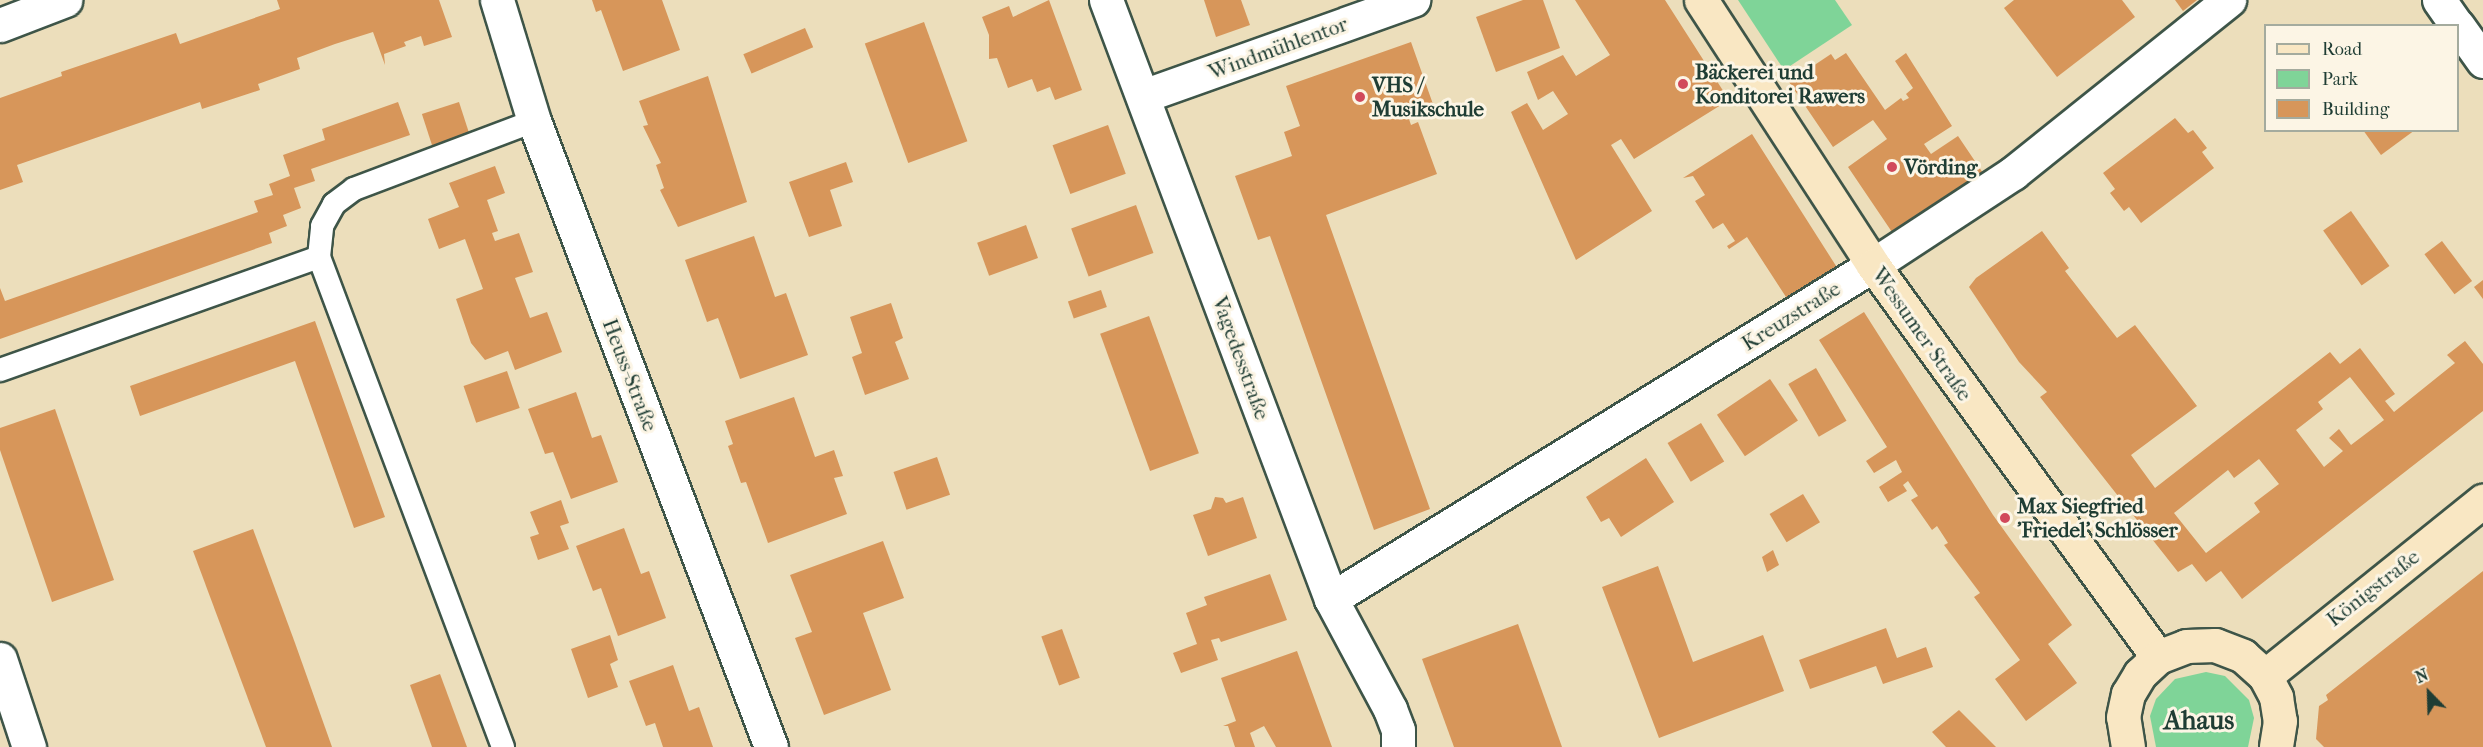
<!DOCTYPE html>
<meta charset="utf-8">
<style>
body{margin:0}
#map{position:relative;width:2483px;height:747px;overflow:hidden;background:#ecdebb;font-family:"IM FELL French Canon",serif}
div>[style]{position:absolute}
.green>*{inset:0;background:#7fd498}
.building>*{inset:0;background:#d7965a;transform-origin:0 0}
.roads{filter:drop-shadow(2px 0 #3e5548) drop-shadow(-2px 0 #3e5548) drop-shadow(0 2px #3e5548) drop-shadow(0 -2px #3e5548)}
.lane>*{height:22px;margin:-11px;padding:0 11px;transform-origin:11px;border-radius:11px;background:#fff}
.street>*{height:33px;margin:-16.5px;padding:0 16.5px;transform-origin:16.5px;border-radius:16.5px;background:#fff}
.secondary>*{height:33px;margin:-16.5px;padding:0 16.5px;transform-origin:16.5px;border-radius:16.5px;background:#f9e7c3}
.dots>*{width:16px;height:16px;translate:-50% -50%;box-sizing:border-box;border:3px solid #fcf5e5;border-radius:50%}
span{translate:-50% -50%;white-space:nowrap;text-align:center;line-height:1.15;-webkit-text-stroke:6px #fcf5e5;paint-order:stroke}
.street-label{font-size:21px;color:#1f3d34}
.poi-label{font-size:21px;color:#1f3d34;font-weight:700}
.left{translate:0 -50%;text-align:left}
.district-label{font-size:27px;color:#1f3d34;font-weight:700}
.legend{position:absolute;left:2264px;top:24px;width:195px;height:108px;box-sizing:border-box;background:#fcf5e5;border:2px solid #a4ab9e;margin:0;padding:8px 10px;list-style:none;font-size:18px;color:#1f3d34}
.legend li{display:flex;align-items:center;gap:12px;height:30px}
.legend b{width:30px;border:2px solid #a4ab9e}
.north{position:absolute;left:2399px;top:663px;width:60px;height:60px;-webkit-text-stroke:4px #fcf5e5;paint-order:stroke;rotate:337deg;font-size:16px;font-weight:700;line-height:24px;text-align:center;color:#1f3d34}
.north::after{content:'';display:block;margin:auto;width:21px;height:27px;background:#1f3d34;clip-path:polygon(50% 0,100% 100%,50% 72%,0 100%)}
</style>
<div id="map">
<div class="green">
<i style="clip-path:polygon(1738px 0,1835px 0,1852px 25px,1784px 70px)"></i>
<i style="clip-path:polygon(2206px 672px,2225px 676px,2249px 700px,2254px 718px,2248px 747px,2156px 747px,2150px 716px,2156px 699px,2175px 679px)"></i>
</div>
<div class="building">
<i style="clip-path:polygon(277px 0,439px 0,452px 37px,424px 46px,421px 36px,404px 42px,406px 46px,384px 54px,385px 65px,373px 32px,335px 44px,297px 58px,300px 69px,258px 84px,260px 90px,202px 109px,200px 102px,17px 165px,23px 182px,0 190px,0 98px,62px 76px,61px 72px,176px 33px,180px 44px,280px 9px)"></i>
<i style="clip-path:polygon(592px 0,662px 0,680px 50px,623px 71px,601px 10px,596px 12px)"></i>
<i style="clip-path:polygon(1049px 0,1082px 90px,1055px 100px,1050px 87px,1037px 92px,1032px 79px,1008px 88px,997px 58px,989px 59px,989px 35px,982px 17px,1009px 6px,1013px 17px)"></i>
<i style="clip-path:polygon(1204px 0,1241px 0,1250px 25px,1216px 37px)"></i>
<i style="clip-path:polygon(1523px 0,1543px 0,1560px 48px,1496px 72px,1476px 17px)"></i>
<i style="clip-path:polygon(1575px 0,1665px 0,1729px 100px,1634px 159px,1621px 139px,1611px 145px,1652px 211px,1576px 260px,1511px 112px,1527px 103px,1543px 130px,1568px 114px,1553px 91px,1538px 100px,1527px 72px,1563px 55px,1576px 76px,1610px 55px)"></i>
<i style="clip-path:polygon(2014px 0,2122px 0,2135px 17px,2057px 77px,2004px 8px)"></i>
<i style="clip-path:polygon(2175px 0,2197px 0,2183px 11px)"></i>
<i style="left:924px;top:22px;width:127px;height:63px;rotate:70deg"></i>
<i style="left:805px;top:28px;width:21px;height:67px;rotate:67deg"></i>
<i style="clip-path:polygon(1411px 42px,1434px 107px,1408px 116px,1411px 125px,1418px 122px,1437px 174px,1326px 215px,1430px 509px,1374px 530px,1270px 236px,1258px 240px,1235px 176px,1292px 156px,1284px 132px,1300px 126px,1286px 86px)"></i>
<i style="clip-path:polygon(1846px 53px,1885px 110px,1901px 98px,1903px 101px,1909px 98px,1906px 94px,1913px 88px,1895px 61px,1906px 53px,1952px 126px,1924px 144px,1931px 154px,1958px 136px,1985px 176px,1896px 238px,1848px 167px,1887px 139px,1873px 120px,1833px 147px,1789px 82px,1831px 54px,1835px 60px)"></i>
<i style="clip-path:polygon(708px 76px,747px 202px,678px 227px,660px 190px,664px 188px,656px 165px,661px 163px,643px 126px,648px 125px,639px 101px)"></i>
<i style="clip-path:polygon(398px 102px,410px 135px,311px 169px,315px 181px,294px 188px,301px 208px,283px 215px,287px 226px,269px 233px,272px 243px,0 339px,0 288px,5px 301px,258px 212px,254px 201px,273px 195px,269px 184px,290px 176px,283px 155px,325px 140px,322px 129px)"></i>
<i style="left:459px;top:102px;width:43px;height:39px;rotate:72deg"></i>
<i style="clip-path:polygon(2175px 118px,2188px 133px,2193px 130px,2207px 148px,2202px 152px,2214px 168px,2141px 223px,2129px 207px,2124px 211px,2110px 193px,2115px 189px,2103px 173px)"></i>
<i style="left:1108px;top:125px;width:52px;height:59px;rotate:70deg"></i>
<i style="clip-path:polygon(2363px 130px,2415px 130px,2381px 155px)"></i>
<i style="clip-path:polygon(1752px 134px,1838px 269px,1788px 300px,1747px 237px,1729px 249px,1727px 246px,1735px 241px,1723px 223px,1713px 229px,1695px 201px,1705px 195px,1693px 176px,1683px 178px)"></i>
<i style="clip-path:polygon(846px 162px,853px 182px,830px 190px,842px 226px,809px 237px,789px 182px)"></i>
<i style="clip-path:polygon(495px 166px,505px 193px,487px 200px,498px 231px,492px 233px,495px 241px,519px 233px,533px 272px,515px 278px,530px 318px,547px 312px,562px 352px,515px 370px,508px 351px,485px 360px,471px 343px,456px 299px,483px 289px,465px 239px,439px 249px,428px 219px,459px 207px,449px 183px)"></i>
<i style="left:1136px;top:205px;width:51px;height:69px;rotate:70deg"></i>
<i style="left:2351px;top:211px;width:67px;height:34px;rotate:55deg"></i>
<i style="left:1026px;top:225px;width:35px;height:52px;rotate:70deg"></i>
<i style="clip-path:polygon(evenodd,2042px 231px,2069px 268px,2065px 271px,2117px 338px,2135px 325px,2197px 406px,2131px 455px,2155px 488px,2330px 352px,2340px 364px,2360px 348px,2395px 394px,2385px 401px,2394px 412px,2455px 363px,2447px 355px,2465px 341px,2483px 364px,2483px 411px,2242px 599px,2221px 571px,2206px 582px,2192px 564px,2178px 572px,2040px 397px,2047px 392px,2019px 362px,1969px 287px,1976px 278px,2042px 231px,2350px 377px,2384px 420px,2351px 445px,2339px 429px,2329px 438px,2343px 451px,2324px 467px,2296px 430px,2323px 409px,2318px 402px,2350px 377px,2042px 231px,2259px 459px,2279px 484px,2254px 503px,2260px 512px,2206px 553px,2174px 513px,2228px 470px,2234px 478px,2259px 459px)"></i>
<i style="clip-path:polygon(754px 236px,775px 297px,786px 293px,808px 355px,740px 379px,718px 318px,707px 322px,685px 260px)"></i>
<i style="left:2442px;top:241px;width:50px;height:22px;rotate:53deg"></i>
<i style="clip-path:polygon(2483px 280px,2483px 299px,2474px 287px)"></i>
<i style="left:1101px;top:290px;width:18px;height:35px;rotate:71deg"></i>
<i style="clip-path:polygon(891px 303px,903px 338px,895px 342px,909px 379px,865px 395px,852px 357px,862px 353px,850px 317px)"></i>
<i style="clip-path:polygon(1864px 312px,1993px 515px,2072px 625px,2048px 644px,2077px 683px,2026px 721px,1995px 679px,2020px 660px,1974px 597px,1980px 593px,1944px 545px,1948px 543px,1937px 526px,1932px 530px,1911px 500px,1918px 496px,1908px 481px,1903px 485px,1907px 491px,1888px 502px,1879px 487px,1902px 472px,1896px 460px,1874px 473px,1866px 461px,1887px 447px,1819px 340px)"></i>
<i style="left:1149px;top:316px;width:146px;height:52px;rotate:70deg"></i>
<i style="clip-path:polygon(315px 321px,385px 517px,354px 528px,295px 361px,140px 416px,130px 386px)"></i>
<i style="left:1816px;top:368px;width:61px;height:32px;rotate:60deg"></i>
<i style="left:507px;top:371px;width:39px;height:46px;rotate:71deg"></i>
<i style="left:1770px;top:379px;width:50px;height:64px;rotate:56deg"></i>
<i style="clip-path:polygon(576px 392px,592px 438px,601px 435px,618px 482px,571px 499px,553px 452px,545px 454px,528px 409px)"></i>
<i style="clip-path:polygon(794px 397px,815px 457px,834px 450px,843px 476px,834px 478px,847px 514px,768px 543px,746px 482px,741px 483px,728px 446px,733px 444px,725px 421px)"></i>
<i style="clip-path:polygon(55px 409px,114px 580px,52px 602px,0 450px,0 428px)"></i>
<i style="left:1701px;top:423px;width:45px;height:39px;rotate:59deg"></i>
<i style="left:937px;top:457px;width:40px;height:46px;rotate:71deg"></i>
<i style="clip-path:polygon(1646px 458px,1674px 502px,1621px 537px,1609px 518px,1601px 522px,1586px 497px)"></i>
<i style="left:1803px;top:494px;width:33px;height:39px;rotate:59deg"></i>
<i style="clip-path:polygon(1215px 497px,1223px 498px,1226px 503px,1243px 497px,1257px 538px,1208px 556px,1193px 515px,1211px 509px)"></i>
<i style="clip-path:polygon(561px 500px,569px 523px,560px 526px,569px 549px,538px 560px,530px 537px,539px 534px,530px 512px)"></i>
<i style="clip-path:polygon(624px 528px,641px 574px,649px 571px,666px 618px,618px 636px,601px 588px,593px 591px,576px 546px)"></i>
<i style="clip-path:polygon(253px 529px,295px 643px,332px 747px,266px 747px,193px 551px)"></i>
<i style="clip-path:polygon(883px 541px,904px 598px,863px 613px,891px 690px,824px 715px,795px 638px,812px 632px,790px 575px)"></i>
<i style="clip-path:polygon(1773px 550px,1779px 565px,1767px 572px,1762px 557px)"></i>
<i style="clip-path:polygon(1658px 566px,1693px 662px,1763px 635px,1784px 691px,1659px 738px,1602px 587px)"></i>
<i style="clip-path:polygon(2483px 571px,2483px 747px,2324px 747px,2316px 739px,2319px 706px,2328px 700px,2326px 695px)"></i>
<i style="clip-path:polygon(1270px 574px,1287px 620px,1221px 642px,1219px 638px,1211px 640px,1218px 660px,1181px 673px,1173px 653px,1197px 644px,1186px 613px,1207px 605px,1204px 597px)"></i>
<i style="clip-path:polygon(1518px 624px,1562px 747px,1454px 747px,1422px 659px)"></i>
<i style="clip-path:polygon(1886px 628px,1897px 658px,1926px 647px,1933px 667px,1883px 684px,1876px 666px,1810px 689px,1799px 660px)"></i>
<i style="left:1062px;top:629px;width:52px;height:22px;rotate:70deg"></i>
<i style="clip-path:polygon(610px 635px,618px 660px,610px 664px,618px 687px,588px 698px,571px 649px)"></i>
<i style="clip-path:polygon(1297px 651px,1332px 747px,1276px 747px,1264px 726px,1250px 733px,1255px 747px,1235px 747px,1228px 726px,1223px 726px,1236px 721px,1221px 678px)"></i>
<i style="clip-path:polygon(673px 665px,689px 711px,699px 707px,713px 747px,663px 747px,655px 723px,646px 726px,629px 681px)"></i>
<i style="clip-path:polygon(440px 674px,467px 747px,432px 747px,410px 685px)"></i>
<i style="clip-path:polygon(1959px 710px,1996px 747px,1946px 747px,1932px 732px)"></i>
</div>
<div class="roads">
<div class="lane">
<i style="left:0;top:370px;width:338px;rotate:-19.5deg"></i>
<i style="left:503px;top:747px;width:523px;rotate:-110.58deg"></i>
<i style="left:319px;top:257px;width:31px;rotate:-84deg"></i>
<i style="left:322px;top:226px;width:25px;rotate:-61deg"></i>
<i style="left:334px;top:204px;width:25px;rotate:-37deg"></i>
<i style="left:354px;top:189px;width:192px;rotate:-20.7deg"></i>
</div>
<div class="street">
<i style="left:497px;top:0;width:127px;rotate:73deg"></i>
<i style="left:534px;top:121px;width:669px;rotate:69.26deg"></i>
<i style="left:1106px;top:0;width:640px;rotate:69.41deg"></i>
<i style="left:1331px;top:599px;width:125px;rotate:61.8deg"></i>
<i style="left:1390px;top:709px;width:22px;rotate:69deg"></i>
<i style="left:1398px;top:730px;width:17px;rotate:90deg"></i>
<i style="left:2439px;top:0;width:32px;rotate:55deg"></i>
<i style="left:0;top:25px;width:70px;rotate:-21deg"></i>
<i style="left:2458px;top:26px;width:43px;rotate:54.5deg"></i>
<i style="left:1143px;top:96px;width:287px;rotate:-19.6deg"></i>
<i style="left:1331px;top:599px;width:637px;rotate:-31.64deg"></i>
<i style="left:1873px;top:265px;width:168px;rotate:-33.3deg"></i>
<i style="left:2013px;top:173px;width:277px;rotate:-38.7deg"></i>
<i style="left:0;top:659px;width:93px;rotate:71.8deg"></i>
</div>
<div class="secondary">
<i style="left:1701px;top:0;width:316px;rotate:57deg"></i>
<i style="left:1873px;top:265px;width:485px;rotate:54deg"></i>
<i style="left:2265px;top:676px;width:280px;rotate:-38.8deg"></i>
<i style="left:2128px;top:747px;width:30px;rotate:-99deg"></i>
<i style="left:2123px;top:717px;width:24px;rotate:-78deg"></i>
<i style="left:2128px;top:694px;width:23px;rotate:-59deg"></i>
<i style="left:2140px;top:674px;width:25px;rotate:-43deg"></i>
<i style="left:2158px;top:657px;width:30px;rotate:-21deg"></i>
<i style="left:2186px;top:646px;width:29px;rotate:-2deg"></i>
<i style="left:2215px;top:645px;width:30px;rotate:21deg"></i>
<i style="left:2243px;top:656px;width:30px;rotate:42deg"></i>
<i style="left:2265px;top:676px;width:24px;rotate:62deg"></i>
<i style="left:2276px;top:697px;width:24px;rotate:81deg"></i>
<i style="left:2280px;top:721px;width:26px;rotate:99deg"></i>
</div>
</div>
<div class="dots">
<i style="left:1683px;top:84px;background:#d1495b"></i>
<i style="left:1360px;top:97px;background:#d1495b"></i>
<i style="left:1892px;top:167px;background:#d1495b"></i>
<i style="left:2005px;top:518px;background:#d1495b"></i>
</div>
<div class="street-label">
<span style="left:1278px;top:48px;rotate:-20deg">Windmühlentor</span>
<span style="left:1791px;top:316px;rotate:-32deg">Kreuzstraße</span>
<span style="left:1922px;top:334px;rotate:55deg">Wessumer Straße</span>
<span style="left:1241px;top:358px;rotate:70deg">Vagedesstraße</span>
<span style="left:630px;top:375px;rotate:69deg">Heuss-Straße</span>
<span style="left:2373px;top:588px;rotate:-38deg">Königstraße</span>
</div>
<div class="poi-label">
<span class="left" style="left:1695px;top:84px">Bäckerei und<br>Konditorei Rawers</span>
<span class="left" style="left:1372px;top:97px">VHS /<br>Musikschule</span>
<span class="left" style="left:1904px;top:167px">Vörding</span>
<span class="left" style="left:2017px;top:518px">Max Siegfried<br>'Friedel' Schlösser</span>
</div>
<div class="district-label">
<span style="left:2199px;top:721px">Ahaus</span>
</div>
<ul class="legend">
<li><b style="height:8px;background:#f9e7c3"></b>Road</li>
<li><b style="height:16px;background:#7fd498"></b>Park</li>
<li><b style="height:16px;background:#d7965a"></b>Building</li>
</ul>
<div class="north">N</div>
</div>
